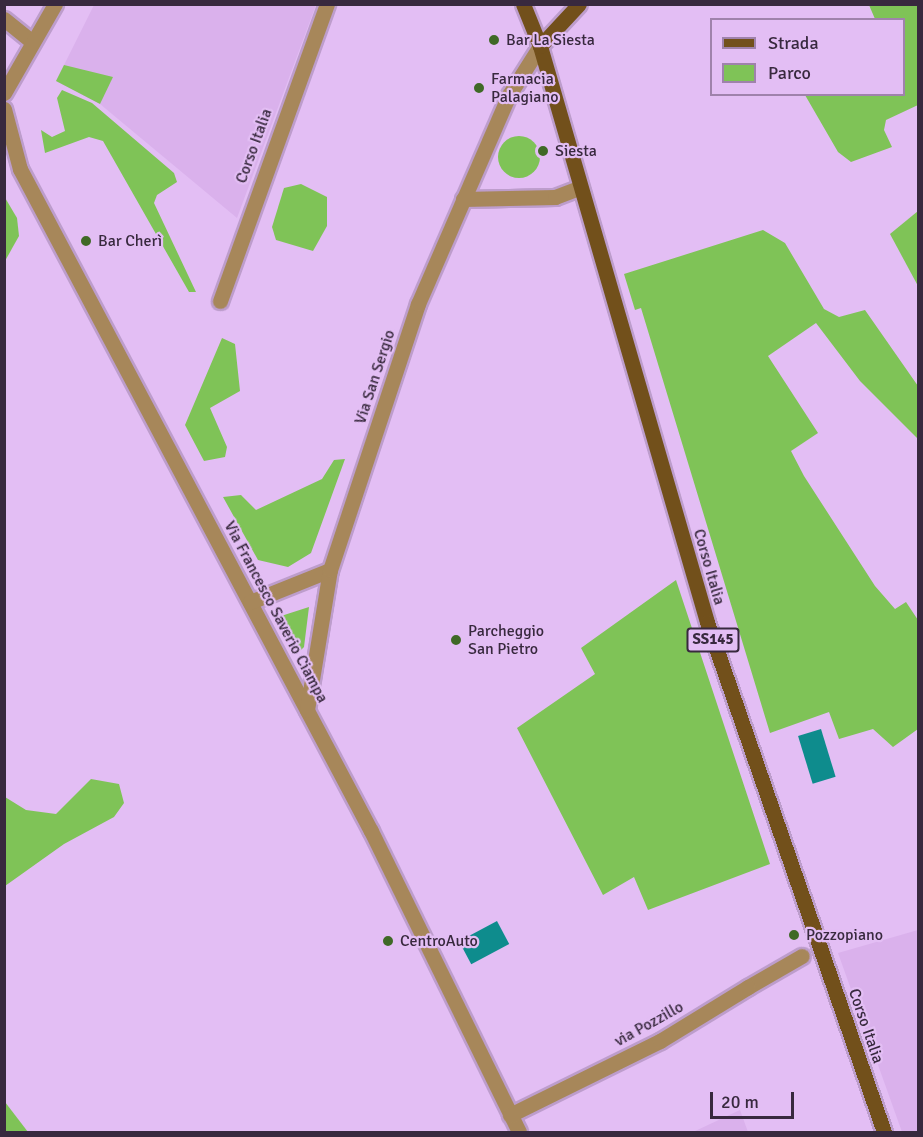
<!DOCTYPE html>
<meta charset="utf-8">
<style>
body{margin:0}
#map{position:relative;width:923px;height:1137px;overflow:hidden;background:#e3bef4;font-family:Signika,sans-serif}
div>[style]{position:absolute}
.built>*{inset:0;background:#dab1ec}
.green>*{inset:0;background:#7fc357}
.round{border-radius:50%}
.water>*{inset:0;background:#0e8c8d;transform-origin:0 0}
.roads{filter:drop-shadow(2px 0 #bd9dcc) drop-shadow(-2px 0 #bd9dcc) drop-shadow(0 2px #bd9dcc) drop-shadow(0 -2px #bd9dcc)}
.pedestrian>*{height:15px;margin:-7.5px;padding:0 7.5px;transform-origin:7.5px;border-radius:7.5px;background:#a7875a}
.minor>*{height:15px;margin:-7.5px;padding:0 7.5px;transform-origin:7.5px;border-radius:7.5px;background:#a7875a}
.primary>*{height:15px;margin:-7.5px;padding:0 7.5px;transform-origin:7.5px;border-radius:7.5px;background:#72501b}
.dots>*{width:16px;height:16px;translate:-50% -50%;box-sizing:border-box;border:3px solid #e3bef4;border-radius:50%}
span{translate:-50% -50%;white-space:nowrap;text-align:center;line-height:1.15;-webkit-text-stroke:4.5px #e3bef4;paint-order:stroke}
.shield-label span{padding:2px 4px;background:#e3bef4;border:2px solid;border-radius:4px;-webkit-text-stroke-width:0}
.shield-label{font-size:15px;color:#38293e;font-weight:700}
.poi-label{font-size:16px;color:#38293e}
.left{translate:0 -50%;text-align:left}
.street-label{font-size:16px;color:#38293e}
.frame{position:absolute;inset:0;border:6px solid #38293e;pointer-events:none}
.legend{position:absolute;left:710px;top:18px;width:195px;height:78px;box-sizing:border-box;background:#e3bef4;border:2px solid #9f82ab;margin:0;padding:8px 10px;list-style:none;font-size:18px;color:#38293e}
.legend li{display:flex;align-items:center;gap:12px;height:30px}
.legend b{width:30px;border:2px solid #9f82ab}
.scale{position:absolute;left:710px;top:1092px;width:84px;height:27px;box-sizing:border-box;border:3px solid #38293e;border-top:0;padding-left:8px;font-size:18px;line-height:21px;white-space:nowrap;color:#38293e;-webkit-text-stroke:4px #e3bef4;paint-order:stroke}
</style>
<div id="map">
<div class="built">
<i style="clip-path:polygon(94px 5px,316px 5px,237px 218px,100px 104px,56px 81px)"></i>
<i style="clip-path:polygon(918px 930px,918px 1132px,902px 1132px,838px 953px)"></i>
<i style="clip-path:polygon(740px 1110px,748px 1132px,693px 1132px)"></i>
</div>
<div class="green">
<i style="clip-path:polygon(869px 5px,918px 5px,918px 105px,886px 120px,884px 130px,892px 147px,851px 162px,838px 152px,805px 95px,904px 94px,904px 20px,875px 19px)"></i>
<i style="clip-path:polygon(64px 65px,113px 77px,100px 104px,56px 81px)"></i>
<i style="clip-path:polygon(62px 90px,92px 103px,174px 173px,177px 182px,157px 195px,154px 203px,196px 292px,189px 292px,103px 141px,89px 137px,45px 153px,41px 130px,52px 137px,65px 131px,57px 98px)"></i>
<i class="round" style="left:498px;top:136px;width:42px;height:42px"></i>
<i style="clip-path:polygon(301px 184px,327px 197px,327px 226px,313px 251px,276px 240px,272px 227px,284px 188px)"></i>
<i style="clip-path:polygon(4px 196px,17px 218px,19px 236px,5px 261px)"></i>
<i style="clip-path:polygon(918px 211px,918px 286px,890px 234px)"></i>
<i style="clip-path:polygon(763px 230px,785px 243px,824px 309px,839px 317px,865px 310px,918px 386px,918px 439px,860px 381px,816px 323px,768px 356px,818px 433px,791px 451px,804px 476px,875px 586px,895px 609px,906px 602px,918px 620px,918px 729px,893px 747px,873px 729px,839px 739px,829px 712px,770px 733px,641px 308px,635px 310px,624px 274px)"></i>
<i style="clip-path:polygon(222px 338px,235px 344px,240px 391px,210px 408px,227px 447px,225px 457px,204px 461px,185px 425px)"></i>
<i style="clip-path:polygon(345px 459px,311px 553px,288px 567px,258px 560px,223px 497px,241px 495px,256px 510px,322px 479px,334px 460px)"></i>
<i style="clip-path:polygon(676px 580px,770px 864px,648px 910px,634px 877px,603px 895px,517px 728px,595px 674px,581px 648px)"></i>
<i style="clip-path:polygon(309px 607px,304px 647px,300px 651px,281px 616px)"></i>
<i style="clip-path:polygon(91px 779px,119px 784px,124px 803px,114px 817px,64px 844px,5px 886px,5px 797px,26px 810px,56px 814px)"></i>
<i style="clip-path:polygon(4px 1102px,5px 1102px,28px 1132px,5px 1132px)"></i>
</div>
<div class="water">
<i style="left:821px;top:729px;width:50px;height:24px;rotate:73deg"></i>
<i style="left:497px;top:921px;width:26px;height:43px;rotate:62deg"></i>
</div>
<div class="roads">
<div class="pedestrian">
<i style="left:748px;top:987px;width:62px;rotate:-29.9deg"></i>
</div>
<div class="minor">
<i style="left:4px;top:19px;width:36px;rotate:39deg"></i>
<i style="left:4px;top:93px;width:103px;rotate:-60.2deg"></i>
<i style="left:4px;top:109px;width:62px;rotate:75.1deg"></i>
<i style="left:20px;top:169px;width:749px;rotate:62.07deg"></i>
<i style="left:371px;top:831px;width:335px;rotate:63.8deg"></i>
<i style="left:463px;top:199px;width:92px;rotate:-1.2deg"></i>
<i style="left:555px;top:197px;width:26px;rotate:-21deg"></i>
<i style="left:220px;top:301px;width:316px;rotate:-70.2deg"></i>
<i style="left:250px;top:602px;width:86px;rotate:-21.8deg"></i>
<i style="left:307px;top:710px;width:142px;rotate:-80.7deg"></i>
<i style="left:330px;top:570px;width:280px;rotate:-71.7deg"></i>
<i style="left:418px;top:304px;width:228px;rotate:-66.5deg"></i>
<i style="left:509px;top:95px;width:58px;rotate:-57.7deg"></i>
<i style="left:510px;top:1115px;width:167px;rotate:-26.3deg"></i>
<i style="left:660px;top:1041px;width:103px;rotate:-31.5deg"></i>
</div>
<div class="primary">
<i style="left:523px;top:4px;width:45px;rotate:68deg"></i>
<i style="left:540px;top:46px;width:600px;rotate:73.83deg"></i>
<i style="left:707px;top:622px;width:540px;rotate:70.86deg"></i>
<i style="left:540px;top:46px;width:57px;rotate:-47.1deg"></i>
</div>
</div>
<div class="dots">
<i style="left:494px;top:40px;background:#3f6926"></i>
<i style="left:479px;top:88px;background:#3f6926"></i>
<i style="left:543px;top:151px;background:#3f6926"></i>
<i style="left:86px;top:241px;background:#3f6926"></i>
<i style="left:456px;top:640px;background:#3f6926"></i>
<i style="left:794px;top:935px;background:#3f6926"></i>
<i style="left:388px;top:941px;background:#3f6926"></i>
</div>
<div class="shield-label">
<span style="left:713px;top:640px">SS145</span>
</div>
<div class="poi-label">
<span class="left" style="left:506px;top:40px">Bar La Siesta</span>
<span class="left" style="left:491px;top:88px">Farmacia<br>Palagiano</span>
<span class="left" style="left:555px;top:151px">Siesta</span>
<span class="left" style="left:98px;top:241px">Bar Cherì</span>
<span class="left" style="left:468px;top:640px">Parcheggio<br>San Pietro</span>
<span class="left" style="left:806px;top:935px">Pozzopiano</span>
<span class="left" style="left:400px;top:941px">CentroAuto</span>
</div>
<div class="street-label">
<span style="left:254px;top:146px;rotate:-70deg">Corso Italia</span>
<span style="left:375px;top:377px;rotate:-72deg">Via San Sergio</span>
<span style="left:709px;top:567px;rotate:74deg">Corso Italia</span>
<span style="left:276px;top:612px;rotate:62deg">Via Francesco Saverio Ciampa</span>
<span style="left:649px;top:1024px;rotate:-29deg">via Pozzillo</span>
<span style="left:866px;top:1026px;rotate:71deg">Corso Italia</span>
</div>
<div class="frame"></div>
<ul class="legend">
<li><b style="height:8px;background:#72501b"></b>Strada</li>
<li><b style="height:16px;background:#7fc357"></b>Parco</li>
</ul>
<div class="scale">20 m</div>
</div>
